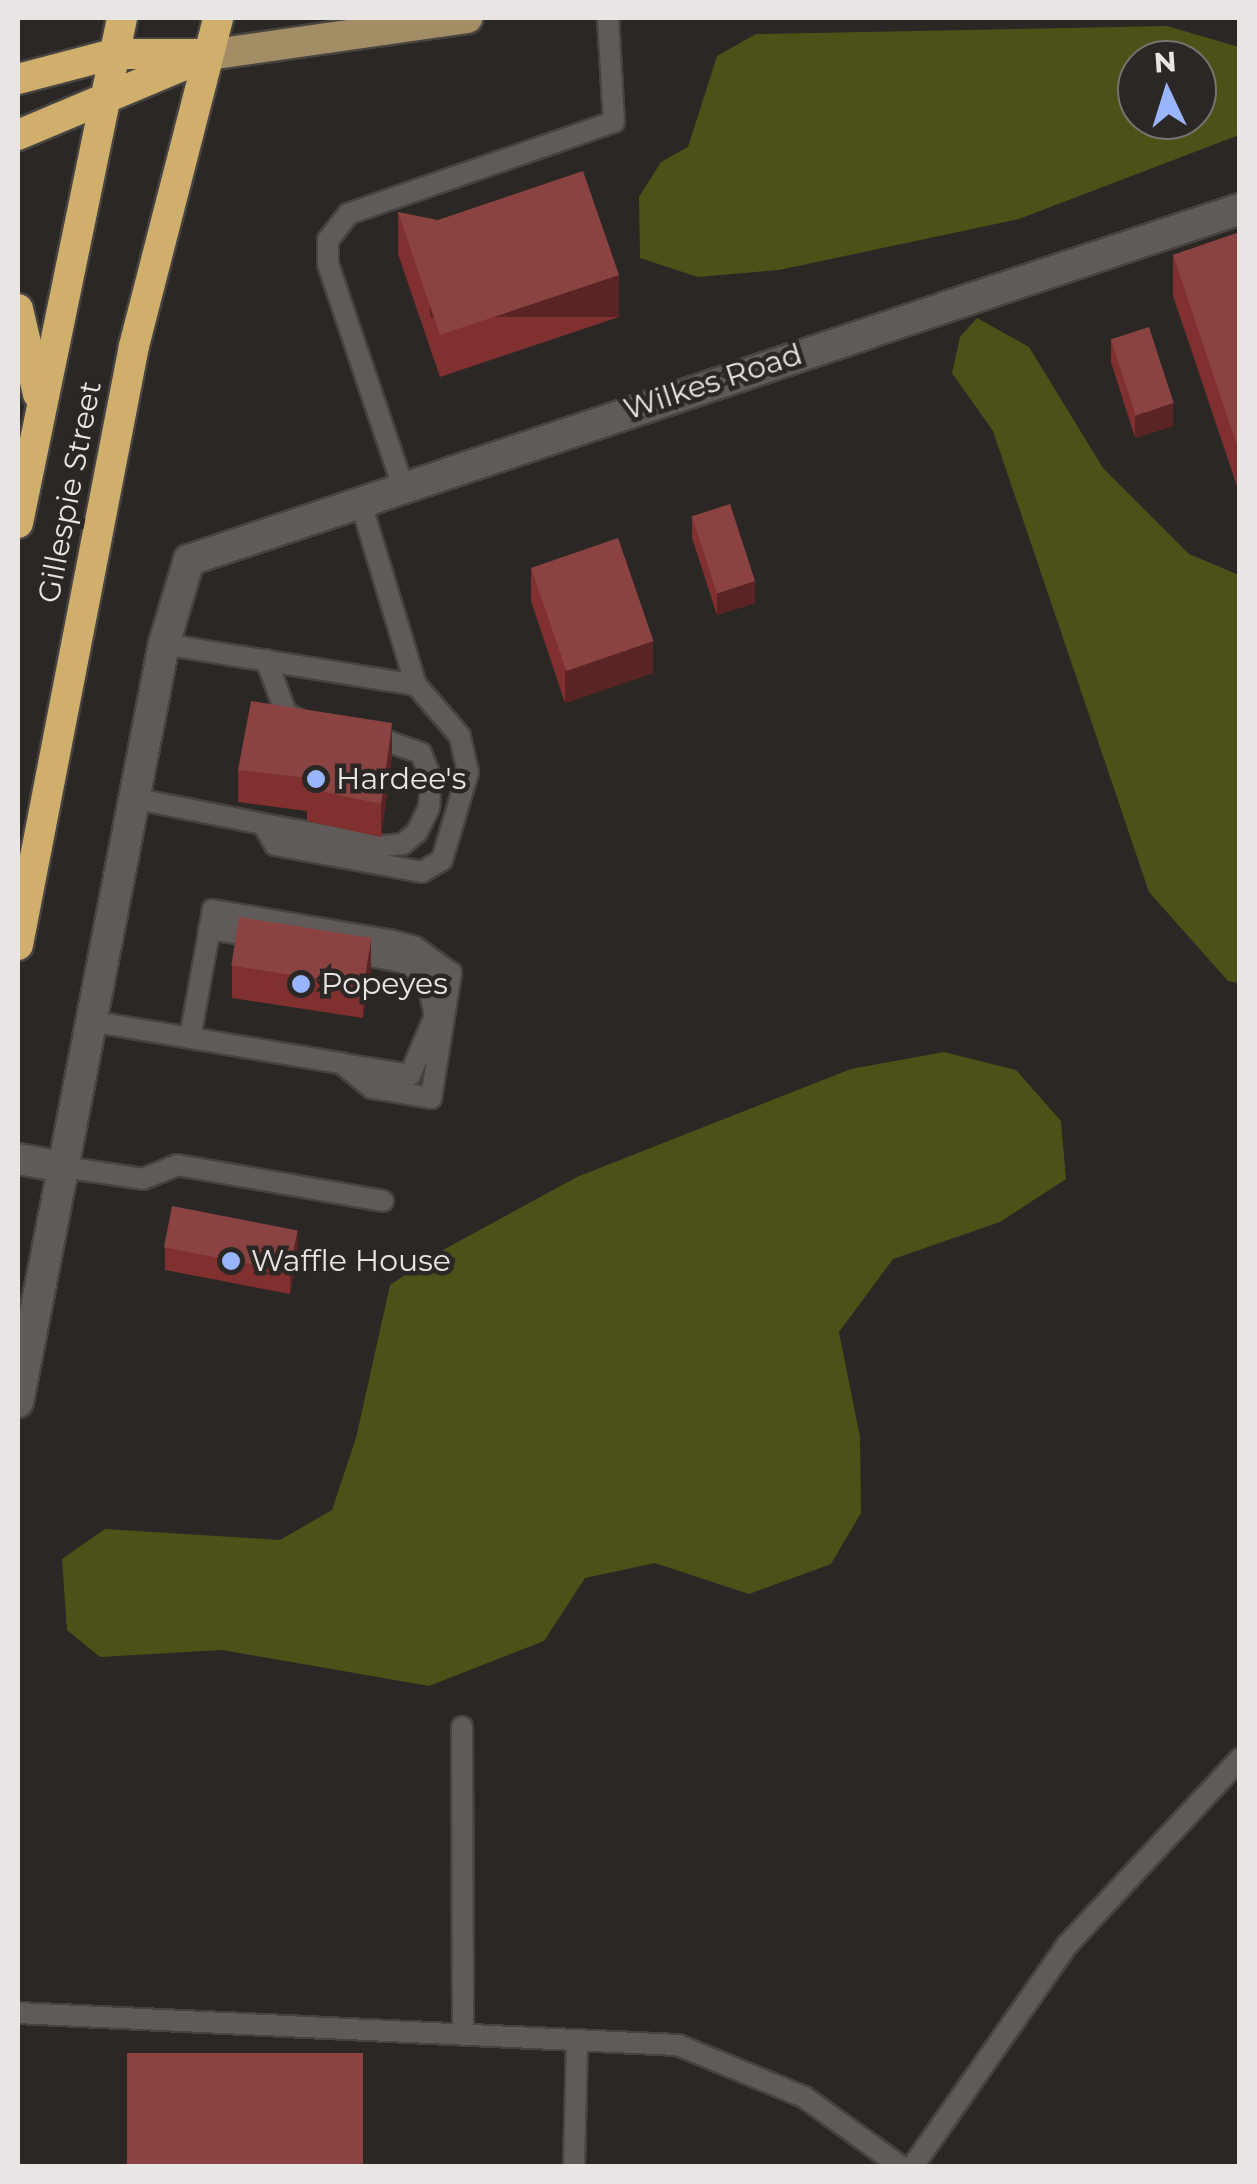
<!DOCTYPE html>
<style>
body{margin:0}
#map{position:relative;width:1257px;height:2184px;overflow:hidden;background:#2b2725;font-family:Montserrat,sans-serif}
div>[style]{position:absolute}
.green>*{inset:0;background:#4d5117}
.roads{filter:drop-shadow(2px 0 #464341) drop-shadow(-2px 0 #464341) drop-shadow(0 2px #464341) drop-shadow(0 -2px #464341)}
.lane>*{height:20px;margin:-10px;padding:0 10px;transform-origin:10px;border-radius:10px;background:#605b59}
.street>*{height:30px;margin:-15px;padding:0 15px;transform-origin:15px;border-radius:15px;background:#605b59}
.primary>*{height:30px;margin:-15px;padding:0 15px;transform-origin:15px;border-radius:15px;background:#a38d64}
.highway>*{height:30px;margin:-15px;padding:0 15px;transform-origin:15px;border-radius:15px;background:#d0ae6b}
.wall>*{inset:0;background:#80302f}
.shaded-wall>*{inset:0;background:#592423;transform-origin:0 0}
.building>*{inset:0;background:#8b4342;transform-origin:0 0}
.dots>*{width:28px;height:28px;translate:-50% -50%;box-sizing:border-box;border:5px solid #2b2725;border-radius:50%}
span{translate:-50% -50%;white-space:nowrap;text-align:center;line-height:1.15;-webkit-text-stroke:9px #2b2725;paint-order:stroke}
.street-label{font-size:30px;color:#e8e5e4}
.poi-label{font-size:30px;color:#e8e5e4}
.left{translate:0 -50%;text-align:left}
.frame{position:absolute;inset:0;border:20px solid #e8e5e4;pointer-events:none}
.north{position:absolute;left:1117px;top:40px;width:100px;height:100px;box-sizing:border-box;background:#2b2725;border:2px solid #777371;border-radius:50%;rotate:356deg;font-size:28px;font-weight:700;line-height:40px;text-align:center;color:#e8e5e4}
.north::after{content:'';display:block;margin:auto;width:35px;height:45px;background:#99b5fd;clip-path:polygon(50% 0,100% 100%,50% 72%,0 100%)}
</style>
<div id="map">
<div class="green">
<i style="clip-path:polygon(evenodd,1167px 26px,1239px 47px,1239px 135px,1019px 219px,779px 270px,698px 277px,640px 258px,639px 197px,661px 162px,688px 147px,717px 56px,756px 34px,1167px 26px,1137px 60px,1197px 60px,1197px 120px,1137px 120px,1137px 60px)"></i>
<i style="clip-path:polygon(977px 318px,1029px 347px,1103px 468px,1189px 554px,1239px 575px,1239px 983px,1228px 981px,1149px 892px,993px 431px,952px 373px,960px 337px)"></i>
<i style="clip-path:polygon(944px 1052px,1016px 1070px,1061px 1121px,1066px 1179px,1000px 1222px,893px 1259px,839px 1332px,860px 1437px,861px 1513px,831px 1564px,749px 1594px,655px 1563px,585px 1578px,544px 1641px,429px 1686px,222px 1650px,100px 1657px,67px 1630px,62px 1559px,105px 1529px,280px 1540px,332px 1510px,356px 1438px,390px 1285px,443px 1250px,577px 1177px,851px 1069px)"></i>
</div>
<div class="roads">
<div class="lane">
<i style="left:402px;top:484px;width:232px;rotate:-108.6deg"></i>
<i style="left:328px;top:264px;width:24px;rotate:-90deg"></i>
<i style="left:328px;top:240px;width:33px;rotate:-52deg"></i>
<i style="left:348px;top:214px;width:281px;rotate:-19.1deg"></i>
<i style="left:614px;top:122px;width:104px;rotate:-93.3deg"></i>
<i style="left:360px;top:500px;width:193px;rotate:73.2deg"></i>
<i style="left:266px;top:660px;width:57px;rotate:69.3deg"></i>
<i style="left:286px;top:713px;width:19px;rotate:28deg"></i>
<i style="left:137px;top:799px;width:128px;rotate:11.2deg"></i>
<i style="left:263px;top:824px;width:24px;rotate:60deg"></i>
<i style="left:275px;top:845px;width:149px;rotate:10.4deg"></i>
<i style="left:422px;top:872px;width:23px;rotate:-31deg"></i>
<i style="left:442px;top:860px;width:92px;rotate:-73.5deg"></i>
<i style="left:468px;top:772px;width:37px;rotate:-103deg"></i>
<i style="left:460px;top:736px;width:67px;rotate:-130.8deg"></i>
<i style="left:416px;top:685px;width:255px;rotate:-170.8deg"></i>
<i style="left:263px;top:824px;width:123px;rotate:10.3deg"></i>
<i style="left:384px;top:846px;width:19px;rotate:-6deg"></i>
<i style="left:403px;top:844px;width:18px;rotate:-41deg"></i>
<i style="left:417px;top:832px;width:28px;rotate:-64deg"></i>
<i style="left:429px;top:807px;width:29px;rotate:-86deg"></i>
<i style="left:431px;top:778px;width:27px;rotate:-112deg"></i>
<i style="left:421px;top:753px;width:58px;rotate:-160.9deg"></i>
<i style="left:209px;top:929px;width:54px;rotate:8.6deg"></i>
<i style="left:95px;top:1022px;width:249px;rotate:9.5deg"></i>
<i style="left:341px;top:1063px;width:40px;rotate:39deg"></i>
<i style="left:372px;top:1088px;width:60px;rotate:9.6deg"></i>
<i style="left:431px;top:1098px;width:127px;rotate:-80.9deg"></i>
<i style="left:451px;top:973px;width:44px;rotate:-144.2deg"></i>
<i style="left:415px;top:947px;width:28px;rotate:-165deg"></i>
<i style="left:388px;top:940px;width:178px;rotate:-170.3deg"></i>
<i style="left:213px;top:910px;width:130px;rotate:100.2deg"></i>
<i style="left:343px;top:1064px;width:68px;rotate:9.3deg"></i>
<i style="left:410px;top:1075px;width:64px;rotate:-67deg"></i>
<i style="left:435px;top:1016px;width:43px;rotate:-102.1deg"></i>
<i style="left:426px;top:974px;width:28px;rotate:-154deg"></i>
<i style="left:401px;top:962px;width:57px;rotate:-168.9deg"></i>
<i style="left:63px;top:1167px;width:81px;rotate:8.5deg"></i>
<i style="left:143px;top:1179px;width:37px;rotate:-22deg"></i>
<i style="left:177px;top:1165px;width:209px;rotate:9.9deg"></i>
<i style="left:462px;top:1727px;width:308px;rotate:89.8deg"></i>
<i style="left:18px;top:2013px;width:661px;rotate:2.78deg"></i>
<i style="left:678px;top:2045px;width:136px;rotate:22.4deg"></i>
<i style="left:804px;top:2097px;width:118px;rotate:35.7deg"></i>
<i style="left:574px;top:2166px;width:126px;rotate:-88.6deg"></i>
<i style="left:913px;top:2166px;width:271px;rotate:-55.1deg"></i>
<i style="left:1068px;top:1944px;width:253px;rotate:-47.1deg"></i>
</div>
<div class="street">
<i style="left:18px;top:1159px;width:46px;rotate:10.1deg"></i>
<i style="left:18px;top:1402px;width:772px;rotate:-79.1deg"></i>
<i style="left:164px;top:644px;width:88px;rotate:-73.4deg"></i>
<i style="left:189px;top:560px;width:1108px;rotate:-18.47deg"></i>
</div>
<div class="primary">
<i style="left:208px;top:55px;width:262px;rotate:-8.1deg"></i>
</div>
<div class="highway">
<i style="left:18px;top:79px;width:98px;rotate:-14.7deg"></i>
<i style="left:113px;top:54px;width:87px"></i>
<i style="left:18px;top:135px;width:206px;rotate:-22.8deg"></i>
<i style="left:18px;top:309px;width:87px;rotate:76.8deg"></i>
<i style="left:18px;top:523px;width:516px;rotate:-78.36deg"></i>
<i style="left:18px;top:945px;width:610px;rotate:-79.04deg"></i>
<i style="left:134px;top:346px;width:339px;rotate:-75.6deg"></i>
</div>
</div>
<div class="wall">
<i style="clip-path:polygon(398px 212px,619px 317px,440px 377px,398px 254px)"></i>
<i style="clip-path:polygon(1240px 232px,1240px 495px,1173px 296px,1173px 255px)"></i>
<i style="clip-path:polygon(1111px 339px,1173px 426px,1135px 438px,1111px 362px)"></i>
<i style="clip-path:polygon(692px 516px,755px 603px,717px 615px,692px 538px)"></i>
<i style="clip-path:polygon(531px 568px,653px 673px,565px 703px,531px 601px)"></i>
<i style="clip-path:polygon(392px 755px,381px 837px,307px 821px,307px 811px,238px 802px,238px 770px)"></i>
<i style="clip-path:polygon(232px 965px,371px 970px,363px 1018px,232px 998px)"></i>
<i style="clip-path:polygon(165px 1247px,298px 1253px,290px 1294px,165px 1270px)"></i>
</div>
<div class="shaded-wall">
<i style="left:619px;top:275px;width:42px;height:189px;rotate:90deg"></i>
<i style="clip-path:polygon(1173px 403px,1173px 426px,1135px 438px,1135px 416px)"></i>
<i style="clip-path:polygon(755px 581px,755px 603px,717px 615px,717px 592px)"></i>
<i style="clip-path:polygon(653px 641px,653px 673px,565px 703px,565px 670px)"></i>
<i style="clip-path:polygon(392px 723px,392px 755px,381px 837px,381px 804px)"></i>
<i style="clip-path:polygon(371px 937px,371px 970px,363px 1018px,363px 986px)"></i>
<i style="clip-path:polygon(298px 1230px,298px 1253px,290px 1294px,290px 1271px)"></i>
</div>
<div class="building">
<i style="clip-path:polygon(583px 171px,619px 275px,440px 335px,398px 212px,438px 220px)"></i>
<i style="clip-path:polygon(1240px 232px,1240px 454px,1173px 255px)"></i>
<i style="left:1149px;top:327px;width:80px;height:40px;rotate:72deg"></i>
<i style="left:730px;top:504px;width:81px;height:40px;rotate:72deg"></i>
<i style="left:618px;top:538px;width:109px;height:92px;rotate:71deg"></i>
<i style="clip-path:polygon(251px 701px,392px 723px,381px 804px,307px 788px,308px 778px,238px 770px)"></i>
<i style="left:239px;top:917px;width:134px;height:49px;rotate:9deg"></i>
<i style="left:172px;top:1206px;width:128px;height:42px;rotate:11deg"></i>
<i style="left:127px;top:2053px;width:236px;height:113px"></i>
</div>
<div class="dots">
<i style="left:316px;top:779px;background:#99b5fd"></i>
<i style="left:301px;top:984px;background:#99b5fd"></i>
<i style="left:231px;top:1261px;background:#99b5fd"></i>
</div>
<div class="street-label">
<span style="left:713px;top:382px;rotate:-18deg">Wilkes Road</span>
<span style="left:70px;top:492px;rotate:-79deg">Gillespie Street</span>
</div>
<div class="poi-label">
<span class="left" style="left:336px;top:779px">Hardee's</span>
<span class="left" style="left:321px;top:984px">Popeyes</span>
<span class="left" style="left:251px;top:1261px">Waffle House</span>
</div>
<div class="frame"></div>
<div class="north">N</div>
</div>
